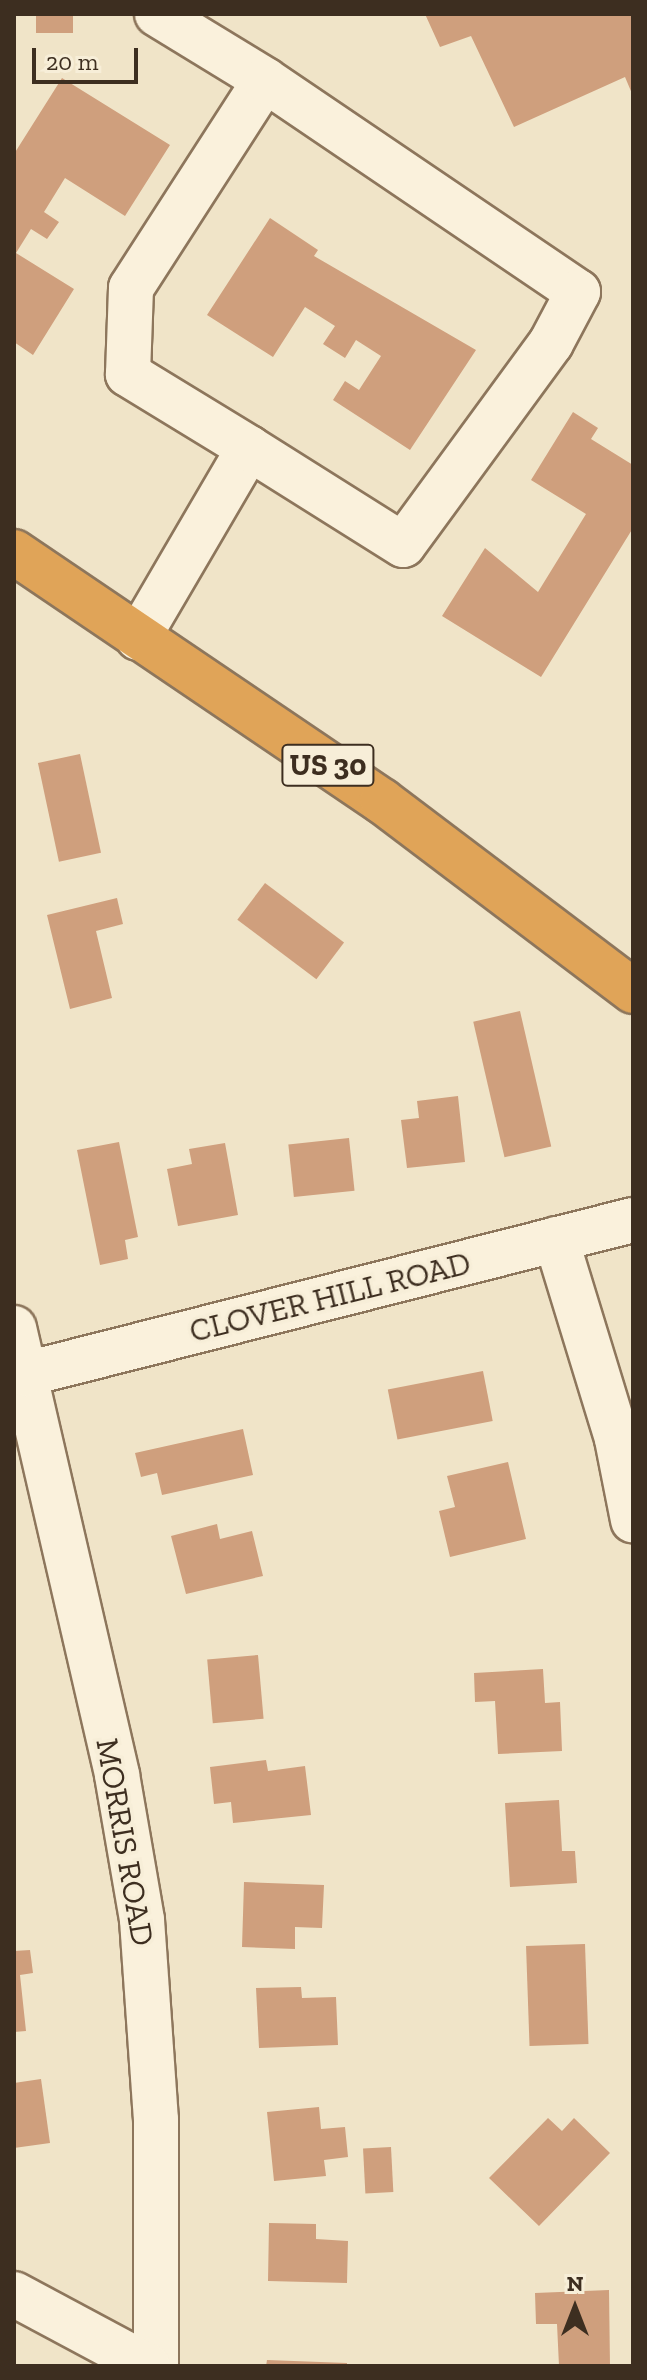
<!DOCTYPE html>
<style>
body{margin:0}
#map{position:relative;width:647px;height:2380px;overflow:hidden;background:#f0e4c8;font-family:"Zilla Slab",serif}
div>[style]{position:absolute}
.building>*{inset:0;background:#cf9f7d;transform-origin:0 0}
.roads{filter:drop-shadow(2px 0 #8d765c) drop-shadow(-2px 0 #8d765c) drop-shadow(0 2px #8d765c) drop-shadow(0 -2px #8d765c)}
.minor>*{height:44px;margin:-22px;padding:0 22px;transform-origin:22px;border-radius:22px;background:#faf1dc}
.highway>*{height:44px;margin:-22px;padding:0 22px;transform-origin:22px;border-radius:22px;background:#e0a458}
span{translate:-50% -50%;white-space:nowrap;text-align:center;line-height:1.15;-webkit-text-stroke:7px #f7eed8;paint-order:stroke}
.shield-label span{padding:2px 6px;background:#f7eed8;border:2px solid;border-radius:6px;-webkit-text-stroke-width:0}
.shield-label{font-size:30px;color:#3d2e20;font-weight:700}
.street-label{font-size:32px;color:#3d2e20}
.frame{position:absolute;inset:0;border:16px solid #3d2e20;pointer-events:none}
.north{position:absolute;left:535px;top:2268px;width:80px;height:80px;-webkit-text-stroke:6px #f7eed8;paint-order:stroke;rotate:0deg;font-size:22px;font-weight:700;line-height:32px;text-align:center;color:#3d2e20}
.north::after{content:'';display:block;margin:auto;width:28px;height:36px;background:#3d2e20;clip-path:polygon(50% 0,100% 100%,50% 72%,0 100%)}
.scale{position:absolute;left:32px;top:48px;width:106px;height:36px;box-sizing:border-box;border:4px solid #3d2e20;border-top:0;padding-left:10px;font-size:24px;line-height:28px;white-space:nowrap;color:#3d2e20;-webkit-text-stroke:6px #f7eed8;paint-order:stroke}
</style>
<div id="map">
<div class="building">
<i style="left:36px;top:14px;width:37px;height:19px"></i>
<i style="clip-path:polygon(425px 14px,633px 14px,633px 96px,625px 77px,514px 127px,471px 36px,440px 47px)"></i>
<i style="clip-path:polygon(62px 78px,170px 145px,125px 216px,65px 178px,44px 212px,59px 222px,47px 239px,31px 229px,16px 253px,74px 289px,33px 355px,14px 342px,14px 154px)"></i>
<i style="clip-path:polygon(270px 218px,318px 250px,314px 256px,476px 350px,410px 450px,333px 400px,345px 381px,359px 390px,381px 356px,356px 340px,345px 358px,323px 344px,335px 326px,305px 307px,273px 357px,207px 315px)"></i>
<i style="clip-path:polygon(573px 412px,598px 428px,591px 439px,633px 465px,633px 528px,541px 677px,442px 616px,485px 548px,538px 592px,586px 514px,531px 480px)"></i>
<i style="left:80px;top:754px;width:101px;height:43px;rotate:78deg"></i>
<i style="left:265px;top:883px;width:99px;height:46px;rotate:37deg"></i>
<i style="clip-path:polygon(117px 898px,123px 924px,96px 931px,112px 998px,70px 1009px,47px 915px)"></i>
<i style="left:520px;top:1011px;width:139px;height:48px;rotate:77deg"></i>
<i style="clip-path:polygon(458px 1096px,465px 1162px,407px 1168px,401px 1120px,419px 1118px,417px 1101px)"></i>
<i style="left:349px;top:1138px;width:53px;height:61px;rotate:84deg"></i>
<i style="clip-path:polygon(119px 1142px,138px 1237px,125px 1240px,128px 1259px,100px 1265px,77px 1150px)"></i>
<i style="clip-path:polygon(225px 1143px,238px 1215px,178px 1226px,167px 1169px,192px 1164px,189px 1149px)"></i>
<i style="left:483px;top:1371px;width:51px;height:97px;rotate:79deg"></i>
<i style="clip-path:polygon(243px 1429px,253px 1475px,162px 1495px,157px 1473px,141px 1477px,135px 1453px)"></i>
<i style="clip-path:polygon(508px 1462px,526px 1539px,450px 1557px,439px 1511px,455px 1507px,447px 1476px)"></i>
<i style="clip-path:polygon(217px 1524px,220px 1539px,252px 1531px,263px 1576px,186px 1594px,171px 1536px)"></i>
<i style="left:258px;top:1655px;width:64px;height:51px;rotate:85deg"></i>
<i style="clip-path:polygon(543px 1669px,545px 1703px,560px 1702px,562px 1751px,498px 1754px,495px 1701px,475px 1702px,474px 1673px)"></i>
<i style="clip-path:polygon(266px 1760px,268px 1771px,305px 1766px,311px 1815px,233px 1823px,231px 1802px,214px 1804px,210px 1767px)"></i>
<i style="clip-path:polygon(559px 1800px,562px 1851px,575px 1851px,577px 1883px,510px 1887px,505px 1803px)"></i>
<i style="clip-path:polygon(244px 1882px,324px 1885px,322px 1928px,295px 1927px,295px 1949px,242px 1947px)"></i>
<i style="left:585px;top:1944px;width:100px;height:59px;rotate:88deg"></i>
<i style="clip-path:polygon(30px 1950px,33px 1973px,20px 1975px,26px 2031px,14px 2032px,14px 1951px)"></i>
<i style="clip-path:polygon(301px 1987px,302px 1998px,336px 1997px,338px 2045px,259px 2048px,256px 1988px)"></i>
<i style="clip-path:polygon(41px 2079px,50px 2143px,14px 2148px,14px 2083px)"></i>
<i style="clip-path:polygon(319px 2107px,321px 2129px,345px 2127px,348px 2157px,324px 2160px,326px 2176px,274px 2181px,267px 2112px)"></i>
<i style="clip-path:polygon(548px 2118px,562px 2131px,574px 2118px,610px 2153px,539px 2226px,489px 2178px)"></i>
<i style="left:391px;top:2147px;width:45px;height:28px;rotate:87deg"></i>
<i style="clip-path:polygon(269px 2223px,316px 2224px,316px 2239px,348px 2241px,347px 2283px,268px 2281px)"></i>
<i style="clip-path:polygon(609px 2290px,610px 2366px,559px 2366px,557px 2324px,536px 2324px,535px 2293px)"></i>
<i style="clip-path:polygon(267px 2360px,347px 2363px,347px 2366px,266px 2366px)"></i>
</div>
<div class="roads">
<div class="minor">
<i style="left:157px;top:14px;width:127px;rotate:31.4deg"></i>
<i style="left:138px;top:638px;width:220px;rotate:-59.7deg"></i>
<i style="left:249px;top:448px;width:142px;rotate:-148.6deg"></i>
<i style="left:128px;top:374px;width:86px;rotate:-88deg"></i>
<i style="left:131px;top:288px;width:247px;rotate:-57.2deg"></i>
<i style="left:265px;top:80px;width:378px;rotate:34.1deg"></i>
<i style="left:578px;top:292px;width:58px;rotate:117.9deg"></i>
<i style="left:551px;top:343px;width:250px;rotate:126.2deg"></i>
<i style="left:403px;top:545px;width:182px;rotate:-147.8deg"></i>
<i style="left:556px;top:1239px;width:209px;rotate:73deg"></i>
<i style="left:617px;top:1439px;width:83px;rotate:78.8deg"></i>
<i style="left:14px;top:1328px;width:459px;rotate:77deg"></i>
<i style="left:117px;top:1775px;width:147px;rotate:80.2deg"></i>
<i style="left:142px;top:1920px;width:200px;rotate:86deg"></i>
<i style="left:156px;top:2120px;width:246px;rotate:90deg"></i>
<i style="left:26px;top:1374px;width:626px;rotate:-14.24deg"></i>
<i style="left:14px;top:2294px;width:152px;rotate:28.2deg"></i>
</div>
<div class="highway">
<i style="left:14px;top:552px;width:444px;rotate:34.1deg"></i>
<i style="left:382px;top:801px;width:315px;rotate:37.1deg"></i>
</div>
</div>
<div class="shield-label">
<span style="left:328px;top:765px">US 30</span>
</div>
<div class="street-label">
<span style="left:330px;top:1297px;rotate:-14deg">CLOVER HILL ROAD</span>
<span style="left:125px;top:1842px;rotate:80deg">MORRIS ROAD</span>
</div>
<div class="frame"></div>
<div class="north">N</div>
<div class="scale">20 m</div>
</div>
